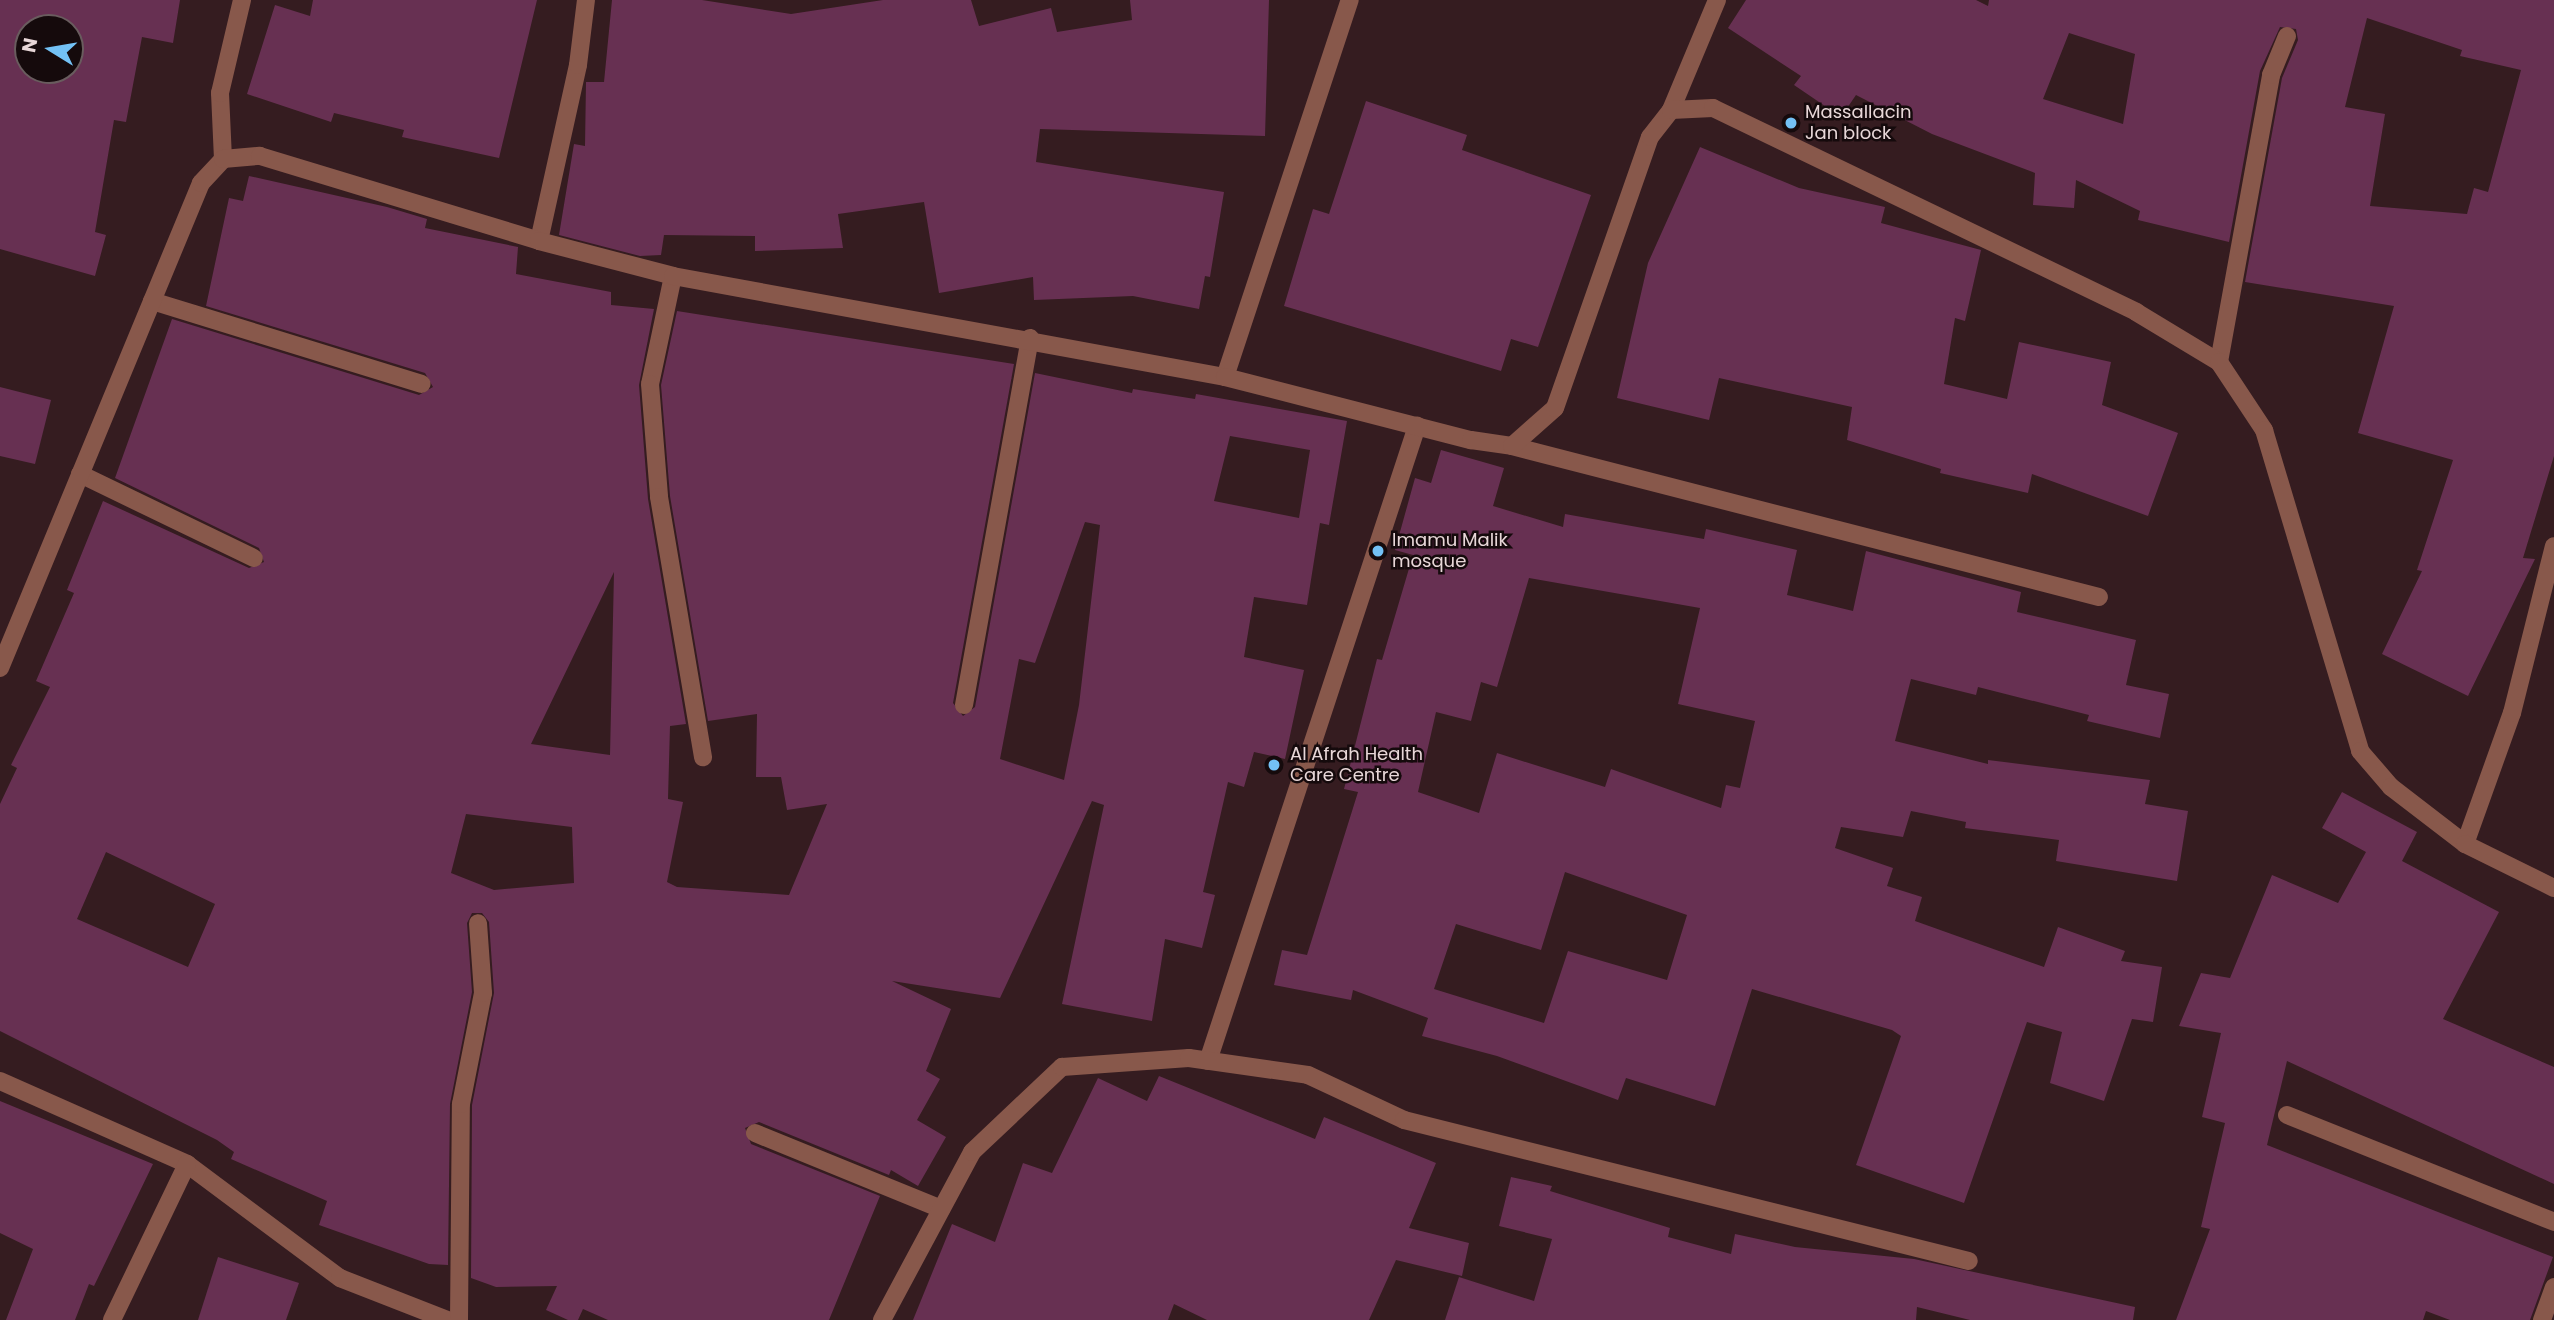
<!DOCTYPE html>
<style>
body{margin:0}
#map{position:relative;width:2554px;height:1320px;overflow:hidden;background:#351c20;font-family:Poppins,sans-serif}
div>[style]{position:absolute}
.building>*{inset:0;background:#673052}
.minor>*{height:18px;margin:-9px;padding:0 9px;transform-origin:9px;border-radius:9px;background:#88584b}
.tertiary>*{height:18px;margin:-9px;padding:0 9px;transform-origin:9px;border-radius:9px;background:#88584b}
.dots>*{width:19px;height:19px;translate:-50% -50%;box-sizing:border-box;border:4px solid #150a0c;border-radius:50%}
span{translate:-50% -50%;white-space:nowrap;text-align:center;line-height:1.15;-webkit-text-stroke:5px #150a0c;paint-order:stroke}
.poi-label{font-size:18px;color:#e8d7d8}
.left{translate:0 -50%;text-align:left}
.north{position:absolute;left:14px;top:14px;width:70px;height:70px;box-sizing:border-box;background:#150a0c;border:2px solid #695c5e;border-radius:50%;rotate:281deg;font-size:19px;font-weight:700;line-height:28px;text-align:center;color:#e8d7d8}
.north::after{content:'';display:block;margin:auto;width:24px;height:32px;background:#73c1f5;clip-path:polygon(50% 0,100% 100%,50% 72%,0 100%)}
</style>
<div id="map">
<div class="building">
<i style="clip-path:polygon(evenodd,0 0,180px 0,173px 43px,142px 37px,126px 122px,114px 120px,95px 232px,106px 235px,95px 276px,0 249px,0 0,28px 28px,70px 28px,70px 70px,28px 70px,28px 28px)"></i>
<i style="clip-path:polygon(313px 0,537px 0,499px 158px,402px 137px,404px 130px,334px 113px,331px 122px,247px 94px,275px 5px,310px 16px)"></i>
<i style="clip-path:polygon(612px 0,702px 0,791px 14px,883px 0,971px 0,979px 26px,1051px 8px,1057px 32px,1132px 20px,1130px 0,1269px 0,1265px 136px,1040px 129px,1036px 162px,1224px 192px,1210px 277px,1205px 276px,1199px 309px,1133px 296px,1034px 300px,1033px 277px,939px 293px,924px 202px,838px 214px,843px 248px,755px 251px,755px 236px,664px 235px,661px 255px,640px 256px,559px 235px,574px 144px,585px 146px,586px 82px,604px 82px)"></i>
<i style="clip-path:polygon(evenodd,1746px 0,1976px 0,1988px 6px,1989px 0,2554px 0,2554px 456px,2523px 558px,2535px 559px,2468px 696px,2382px 654px,2422px 571px,2417px 570px,2453px 460px,2358px 433px,2394px 306px,2245px 282px,2282px 78px,2298px 40px,2296px 29px,2280px 27px,2260px 71px,2229px 242px,2138px 220px,2140px 211px,2076px 180px,2074px 208px,2033px 205px,2035px 173px,1932px 134px,1856px 95px,1841px 117px,1794px 85px,1801px 76px,1728px 28px,1746px 0,2367px 18px,2462px 50px,2460px 56px,2521px 70px,2488px 192px,2474px 188px,2467px 214px,2370px 206px,2385px 114px,2345px 107px,2367px 18px,1746px 0,2069px 33px,2135px 54px,2123px 124px,2043px 99px,2069px 33px)"></i>
<i style="clip-path:polygon(1366px 101px,1467px 135px,1462px 150px,1591px 195px,1538px 347px,1511px 339px,1501px 371px,1284px 306px,1313px 209px,1329px 214px)"></i>
<i style="clip-path:polygon(1700px 147px,1799px 188px,1885px 207px,1881px 223px,1981px 250px,1965px 321px,1955px 318px,1944px 384px,2007px 399px,2019px 342px,2111px 362px,2102px 405px,2178px 433px,2148px 516px,2032px 474px,2028px 493px,1940px 473px,1941px 469px,1847px 440px,1852px 407px,1719px 378px,1709px 420px,1617px 398px,1648px 263px)"></i>
<i style="clip-path:polygon(evenodd,249px 176px,387px 207px,427px 219px,425px 228px,518px 247px,516px 274px,611px 292px,611px 305px,654px 309px,639px 385px,648px 499px,686px 724px,670px 726px,668px 799px,683px 802px,667px 882px,677px 887px,789px 895px,827px 804px,787px 810px,781px 777px,756px 777px,757px 714px,708px 721px,670px 496px,661px 385px,677px 311px,1014px 364px,953px 703px,963px 716px,975px 707px,1035px 373px,1132px 393px,1133px 389px,1195px 399px,1196px 394px,1347px 421px,1329px 525px,1320px 523px,1307px 605px,1254px 597px,1244px 657px,1304px 670px,1285px 759px,1254px 752px,1244px 787px,1228px 782px,1203px 892px,1215px 895px,1202px 948px,1165px 939px,1152px 1021px,1062px 1004px,1104px 805px,1092px 801px,1000px 998px,892px 981px,951px 1009px,926px 1071px,940px 1079px,917px 1120px,946px 1137px,918px 1186px,891px 1170px,889px 1175px,759px 1122px,745px 1128px,751px 1144px,880px 1196px,829px 1320px,608px 1320px,583px 1309px,578px 1320px,568px 1320px,546px 1310px,557px 1286px,496px 1287px,471px 1278px,472px 1105px,494px 993px,489px 922px,482px 913px,472px 913px,467px 923px,472px 992px,450px 1104px,448px 1265px,429px 1264px,319px 1225px,327px 1201px,231px 1159px,234px 1152px,217px 1140px,0 1031px,0 804px,17px 768px,11px 765px,50px 687px,36px 681px,74px 593px,67px 590px,103px 501px,249px 568px,264px 562px,259px 548px,115px 478px,172px 319px,419px 395px,433px 387px,425px 373px,206px 306px,229px 198px,243px 201px,249px 176px,1230px 436px,1310px 450px,1299px 518px,1214px 501px,1230px 436px,249px 176px,1085px 522px,1100px 525px,1079px 705px,1064px 780px,1000px 759px,1019px 659px,1035px 663px,1085px 522px,249px 176px,614px 572px,610px 755px,531px 744px,614px 572px,249px 176px,466px 814px,572px 827px,574px 883px,494px 890px,451px 873px,466px 814px,249px 176px,106px 852px,215px 904px,188px 967px,77px 919px,106px 852px)"></i>
<i style="clip-path:polygon(0 387px,51px 400px,35px 464px,0 456px)"></i>
<i style="clip-path:polygon(evenodd,1441px 450px,1504px 468px,1493px 506px,1563px 527px,1565px 514px,1704px 539px,1706px 529px,1797px 550px,1787px 595px,1853px 611px,1866px 551px,2021px 592px,2017px 612px,2136px 640px,2126px 685px,2169px 694px,2160px 738px,2087px 721px,2089px 715px,1978px 687px,1976px 695px,1911px 679px,1895px 741px,1988px 764px,1988px 760px,2150px 780px,2145px 804px,2188px 811px,2177px 881px,2056px 861px,2059px 840px,1965px 828px,1966px 822px,1911px 811px,1903px 837px,1841px 827px,1835px 848px,1893px 868px,1887px 886px,1922px 897px,1915px 921px,2044px 967px,2058px 927px,2125px 951px,2121px 961px,2162px 967px,2153px 1022px,2132px 1019px,2104px 1101px,2050px 1083px,2062px 1032px,2027px 1022px,1964px 1203px,1856px 1165px,1901px 1036px,1892px 1030px,1752px 989px,1715px 1106px,1626px 1078px,1618px 1100px,1497px 1056px,1422px 1036px,1428px 1018px,1353px 990px,1351px 1000px,1274px 985px,1282px 950px,1307px 955px,1358px 792px,1344px 789px,1377px 659px,1382px 660px,1413px 555px,1395px 550px,1415px 478px,1431px 483px,1441px 450px,1529px 578px,1700px 608px,1678px 704px,1755px 721px,1740px 788px,1726px 785px,1721px 808px,1611px 769px,1605px 787px,1497px 753px,1479px 813px,1418px 792px,1436px 712px,1471px 721px,1481px 682px,1497px 687px,1529px 578px,1441px 450px,1565px 872px,1687px 915px,1667px 980px,1568px 951px,1544px 1023px,1434px 989px,1456px 924px,1541px 950px,1565px 872px)"></i>
<i style="clip-path:polygon(2342px 792px,2417px 832px,2402px 861px,2499px 912px,2443px 1019px,2554px 1067px,2554px 1184px,2287px 1061px,2267px 1145px,2553px 1257px,2530px 1320px,2450px 1320px,2426px 1311px,2423px 1320px,2176px 1320px,2210px 1229px,2201px 1227px,2225px 1123px,2202px 1117px,2221px 1033px,2179px 1026px,2201px 973px,2230px 978px,2272px 875px,2338px 903px,2366px 852px,2322px 828px)"></i>
<i style="clip-path:polygon(1159px 1076px,1315px 1139px,1324px 1117px,1436px 1163px,1409px 1228px,1469px 1243px,1462px 1276px,1396px 1260px,1369px 1320px,1207px 1320px,1174px 1304px,1168px 1320px,913px 1320px,952px 1224px,995px 1242px,1023px 1163px,1052px 1173px,1098px 1078px,1147px 1101px)"></i>
<i style="clip-path:polygon(0 1101px,153px 1164px,94px 1286px,89px 1284px,75px 1320px,6px 1320px,33px 1249px,0 1233px)"></i>
<i style="clip-path:polygon(1511px 1177px,1552px 1186px,1550px 1191px,1670px 1228px,1668px 1237px,1731px 1254px,1735px 1234px,1795px 1247px,1914px 1259px,2135px 1307px,2133px 1320px,1970px 1320px,1917px 1307px,1916px 1320px,1445px 1320px,1459px 1277px,1534px 1301px,1552px 1239px,1499px 1226px)"></i>
<i style="clip-path:polygon(218px 1257px,299px 1283px,286px 1320px,198px 1320px)"></i>
</div>
<div class="minor">
<i style="left:1671px;top:110px;width:119px;rotate:-67.3deg"></i>
<i style="left:223px;top:159px;width:66px;rotate:-92.6deg"></i>
<i style="left:220px;top:93px;width:96px;rotate:-76.7deg"></i>
<i style="left:539px;top:241px;width:180px;rotate:-77.5deg"></i>
<i style="left:578px;top:65px;width:65px;rotate:-83deg"></i>
<i style="left:673px;top:276px;width:110px;rotate:102deg"></i>
<i style="left:650px;top:384px;width:113px;rotate:85.4deg"></i>
<i style="left:659px;top:497px;width:264px;rotate:80.4deg"></i>
<i style="left:152px;top:301px;width:282px;rotate:17.1deg"></i>
<i style="left:2219px;top:362px;width:292px;rotate:-79.7deg"></i>
<i style="left:2271px;top:75px;width:42px;rotate:-67.7deg"></i>
<i style="left:1225px;top:377px;width:397px;rotate:-71.7deg"></i>
<i style="left:1512px;top:446px;width:606px;rotate:14.43deg"></i>
<i style="left:80px;top:474px;width:193px;rotate:25.8deg"></i>
<i style="left:964px;top:705px;width:373px;rotate:-79.8deg"></i>
<i style="left:2465px;top:844px;width:139px;rotate:-70.3deg"></i>
<i style="left:2512px;top:713px;width:172px;rotate:-75.9deg"></i>
<i style="left:1208px;top:1061px;width:669px;rotate:-71.78deg"></i>
<i style="left:0;top:1081px;width:205px;rotate:23.9deg"></i>
<i style="left:187px;top:1164px;width:191px;rotate:36.7deg"></i>
<i style="left:340px;top:1278px;width:115px;rotate:21.4deg"></i>
<i style="left:2287px;top:1115px;width:288px;rotate:21.8deg"></i>
<i style="left:755px;top:1133px;width:201px;rotate:22.2deg"></i>
<i style="left:112px;top:1320px;width:173px;rotate:-64.3deg"></i>
<i style="left:459px;top:1320px;width:216px;rotate:-89.5deg"></i>
<i style="left:461px;top:1104px;width:113px;rotate:-78.8deg"></i>
<i style="left:483px;top:993px;width:70px;rotate:-94.1deg"></i>
<i style="left:882px;top:1320px;width:191px;rotate:-61.8deg"></i>
<i style="left:972px;top:1152px;width:124px;rotate:-43.4deg"></i>
<i style="left:1062px;top:1067px;width:127px;rotate:-4.1deg"></i>
<i style="left:1189px;top:1058px;width:120px;rotate:8.1deg"></i>
<i style="left:1308px;top:1075px;width:106px;rotate:25.1deg"></i>
<i style="left:1404px;top:1120px;width:582px;rotate:14.01deg"></i>
<i style="left:2542px;top:1320px;width:35px;rotate:-70deg"></i>
</div>
<div class="tertiary">
<i style="left:0;top:668px;width:525px;rotate:-67.49deg"></i>
<i style="left:201px;top:183px;width:33px;rotate:-47deg"></i>
<i style="left:223px;top:159px;width:37px;rotate:-5deg"></i>
<i style="left:260px;top:156px;width:292px;rotate:16.9deg"></i>
<i style="left:539px;top:241px;width:138px;rotate:14.6deg"></i>
<i style="left:673px;top:276px;width:561px;rotate:10.37deg"></i>
<i style="left:1225px;top:377px;width:254px;rotate:14.4deg"></i>
<i style="left:1471px;top:440px;width:41px;rotate:8.3deg"></i>
<i style="left:1512px;top:446px;width:57px;rotate:-41.5deg"></i>
<i style="left:1555px;top:408px;width:287px;rotate:-70.7deg"></i>
<i style="left:1650px;top:137px;width:34px;rotate:-52deg"></i>
<i style="left:1671px;top:110px;width:42px;rotate:-2.7deg"></i>
<i style="left:1713px;top:108px;width:470px;rotate:25.7deg"></i>
<i style="left:2136px;top:312px;width:97px;rotate:31.1deg"></i>
<i style="left:2219px;top:362px;width:82px;rotate:56.5deg"></i>
<i style="left:2264px;top:430px;width:335px;rotate:73.3deg"></i>
<i style="left:2360px;top:751px;width:48px;rotate:49.3deg"></i>
<i style="left:2391px;top:787px;width:93px;rotate:37.6deg"></i>
<i style="left:2465px;top:844px;width:99px;rotate:26.3deg"></i>
</div>
<div class="dots">
<i style="left:1791px;top:123px;background:#73c1f5"></i>
<i style="left:1378px;top:551px;background:#73c1f5"></i>
<i style="left:1274px;top:765px;background:#73c1f5"></i>
</div>
<div class="poi-label">
<span class="left" style="left:1805px;top:123px">Massallacin<br>Jan block</span>
<span class="left" style="left:1392px;top:551px">Imamu Malik<br>mosque</span>
<span class="left" style="left:1290px;top:765px">Al Afrah Health<br>Care Centre</span>
</div>
<div class="north">N</div>
</div>
